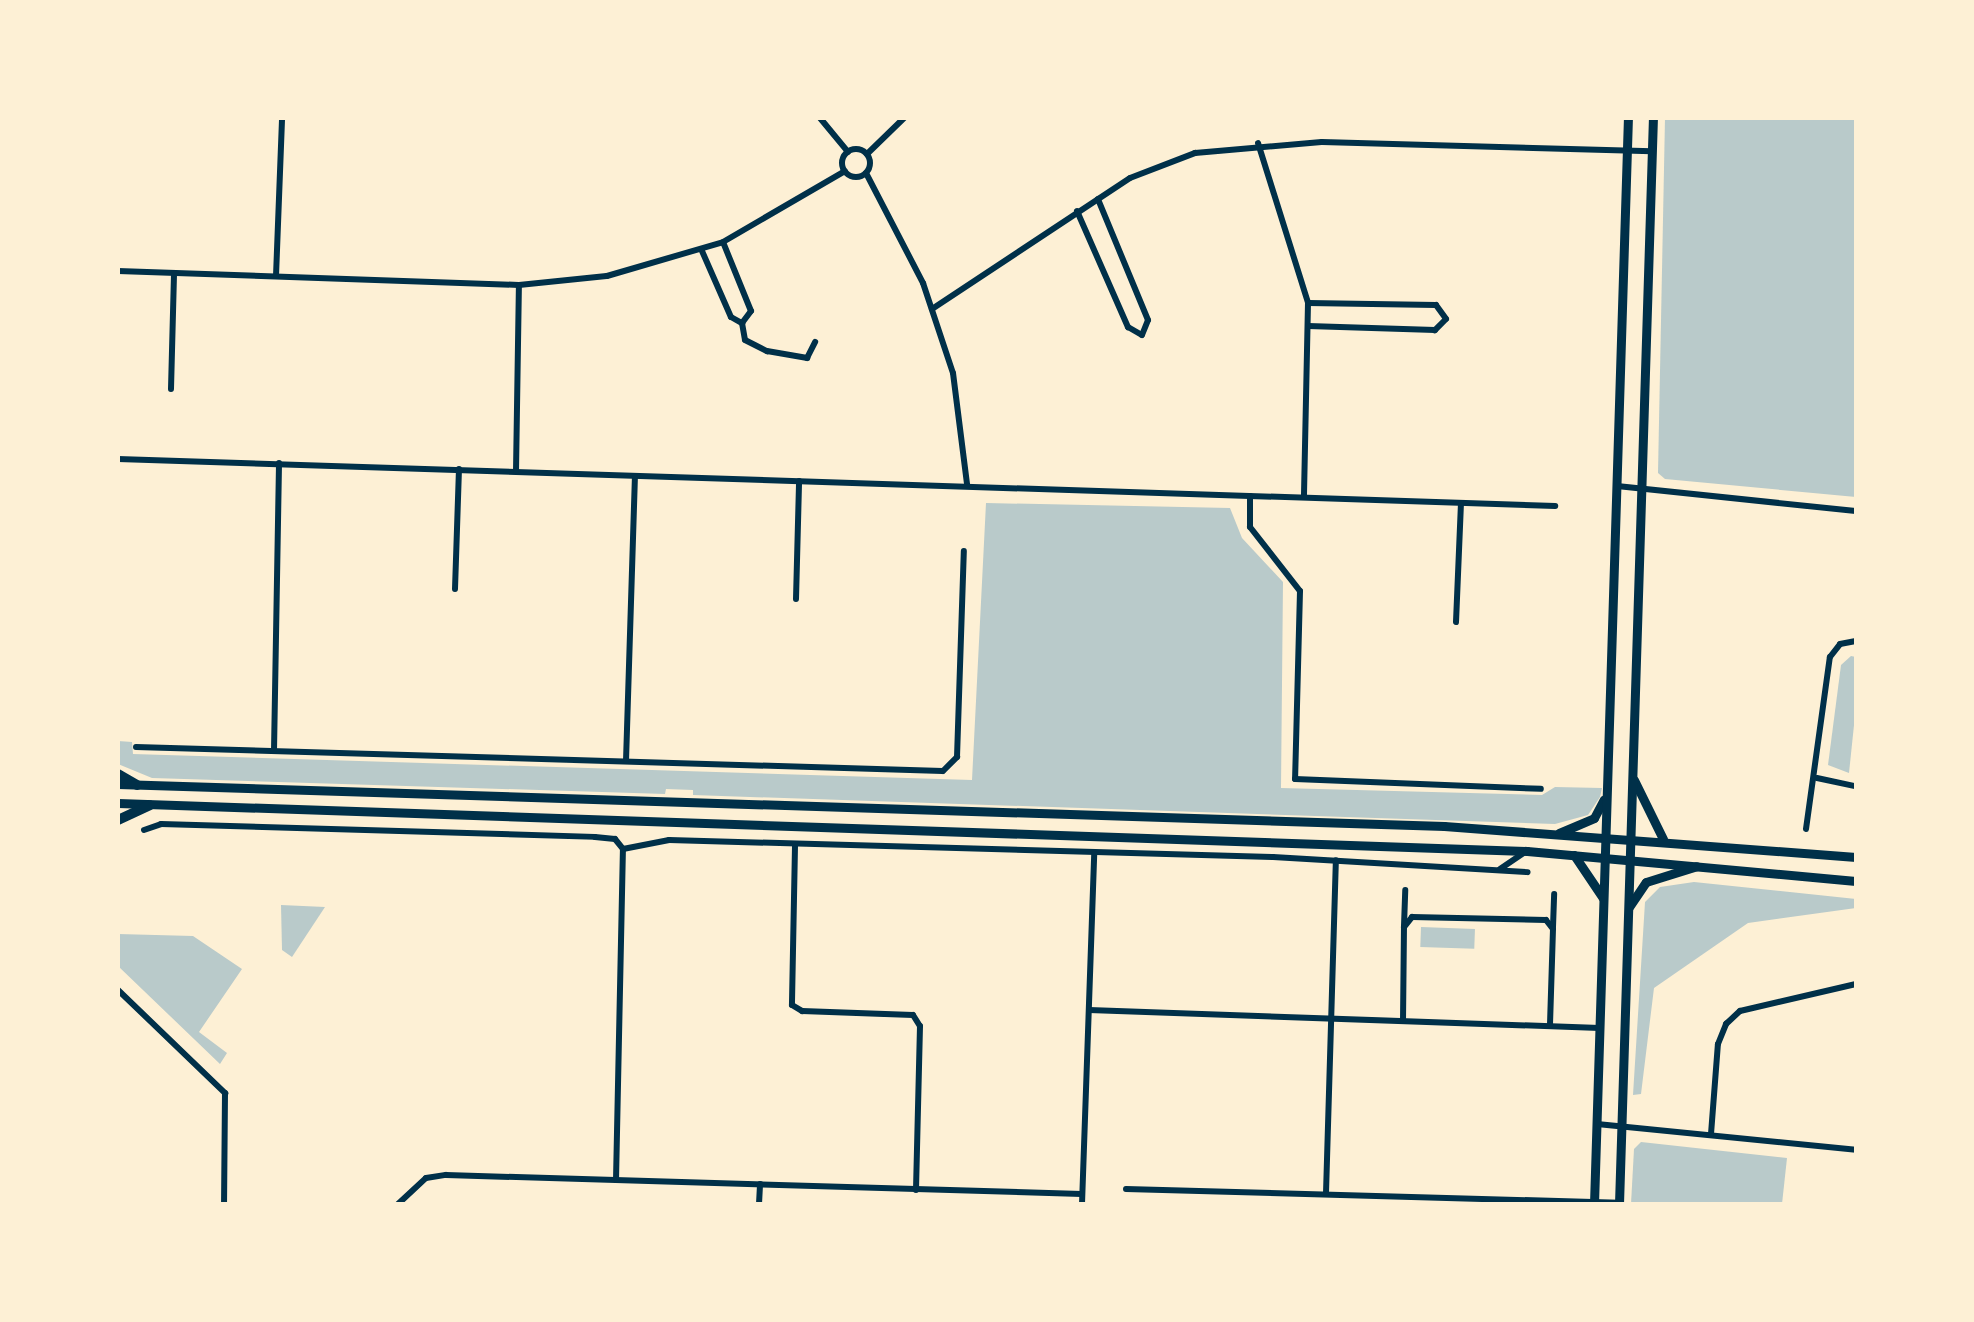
<!DOCTYPE html>
<style>
body{margin:0}
#map{position:relative;width:1974px;height:1322px;overflow:hidden;background:#fdf0d5;font-family:"Nunito Sans",sans-serif}
div>[style]{position:absolute}
.green>*{inset:0;background:#b9caca;transform-origin:0 0}
.minor>*{height:6px;margin:-3px;padding:0 3px;transform-origin:3px;border-radius:3px;background:#003049}
.minor>.ring{margin:-3px;padding:0;box-sizing:content-box;background:none;border:6px solid #003049;border-radius:50%}
.secondary>*{height:9px;margin:-4.5px;padding:0 4.5px;transform-origin:4.5px;border-radius:4.5px;background:#003049}
.primary>*{height:10px;margin:-5px;padding:0 5px;transform-origin:5px;border-radius:5px;background:#003049}
span{translate:-50% -50%;white-space:nowrap;text-align:center;line-height:1.15;-webkit-text-stroke:10px #fdf0d5;paint-order:stroke}
.frame{position:absolute;inset:0;border:120px solid #fdf0d5;pointer-events:none}
</style>
<div id="map">
<div class="green">
<i style="clip-path:polygon(1665px 118px,1856px 118px,1856px 497px,1665px 479px,1658px 473px)"></i>
<i style="clip-path:polygon(986px 503px,1230px 508px,1242px 538px,1283px 582px,1281px 788px,1542px 795px,1555px 787px,1602px 788px,1600px 797px,1588px 815px,1555px 824px,693px 795px,693px 790px,666px 789px,665px 794px,152px 778px,118px 764px,118px 741px,132px 742px,133px 754px,972px 780px)"></i>
<i style="clip-path:polygon(1851px 656px,1856px 657px,1856px 706px,1849px 773px,1828px 765px,1841px 665px)"></i>
<i style="clip-path:polygon(1694px 882px,1856px 899px,1856px 908px,1748px 923px,1654px 988px,1641px 1094px,1633px 1095px,1645px 902px,1660px 887px)"></i>
<i style="clip-path:polygon(281px 905px,325px 907px,292px 957px,282px 950px)"></i>
<i style="left:1421px;top:927px;width:54px;height:20px;rotate:2deg"></i>
<i style="clip-path:polygon(118px 934px,193px 936px,242px 969px,199px 1032px,227px 1053px,220px 1064px,118px 966px)"></i>
<i style="clip-path:polygon(1641px 1142px,1787px 1158px,1782px 1204px,1631px 1204px,1634px 1149px)"></i>
</div>
<div class="minor">
<i style="left:820px;top:118px;width:44px;rotate:50.5deg"></i>
<i style="left:1258px;top:143px;width:168px;rotate:72.6deg"></i>
<i style="left:1308px;top:303px;width:194px;rotate:91.2deg"></i>
<i class="ring" style="left:842px;top:149px;width:22px;height:22px"></i>
<i style="left:867px;top:154px;width:52px;rotate:-44.2deg"></i>
<i style="left:866px;top:173px;width:124px;rotate:62.6deg"></i>
<i style="left:923px;top:283px;width:95px;rotate:71.6deg"></i>
<i style="left:953px;top:373px;width:112px;rotate:82.8deg"></i>
<i style="left:1077px;top:211px;width:127px;rotate:66.3deg"></i>
<i style="left:1128px;top:327px;width:16px;rotate:30deg"></i>
<i style="left:1142px;top:335px;width:16px;rotate:-68deg"></i>
<i style="left:1148px;top:320px;width:131px;rotate:-112.5deg"></i>
<i style="left:702px;top:251px;width:72px;rotate:66.3deg"></i>
<i style="left:731px;top:317px;width:13px;rotate:29deg"></i>
<i style="left:742px;top:323px;width:15px;rotate:-53deg"></i>
<i style="left:751px;top:311px;width:74px;rotate:-112.1deg"></i>
<i style="left:118px;top:271px;width:401px;rotate:2deg"></i>
<i style="left:519px;top:285px;width:88px;rotate:-5.8deg"></i>
<i style="left:607px;top:276px;width:121px;rotate:-16.3deg"></i>
<i style="left:723px;top:242px;width:141px;rotate:-30.2deg"></i>
<i style="left:276px;top:276px;width:158px;rotate:-87.8deg"></i>
<i style="left:1308px;top:303px;width:128px;rotate:0.9deg"></i>
<i style="left:1436px;top:305px;width:17px;rotate:54deg"></i>
<i style="left:1446px;top:319px;width:16px;rotate:135deg"></i>
<i style="left:1435px;top:330px;width:127px;rotate:-178.2deg"></i>
<i style="left:932px;top:309px;width:237px;rotate:-33.5deg"></i>
<i style="left:1130px;top:178px;width:70px;rotate:-21deg"></i>
<i style="left:1195px;top:153px;width:127px;rotate:-5deg"></i>
<i style="left:1322px;top:142px;width:330px;rotate:1.6deg"></i>
<i style="left:742px;top:323px;width:17px;rotate:80deg"></i>
<i style="left:745px;top:340px;width:25px;rotate:27deg"></i>
<i style="left:767px;top:351px;width:41px;rotate:9.9deg"></i>
<i style="left:807px;top:358px;width:18px;rotate:-63deg"></i>
<i style="left:171px;top:389px;width:116px;rotate:-88.5deg"></i>
<i style="left:118px;top:459px;width:1438px;rotate:1.87deg"></i>
<i style="left:516px;top:471px;width:186px;rotate:-89.1deg"></i>
<i style="left:1617px;top:486px;width:240px;rotate:6deg"></i>
<i style="left:1250px;top:496px;width:31px;rotate:90deg"></i>
<i style="left:1250px;top:527px;width:81px;rotate:52deg"></i>
<i style="left:1300px;top:591px;width:188px;rotate:91.5deg"></i>
<i style="left:1295px;top:779px;width:246px;rotate:2.3deg"></i>
<i style="left:455px;top:589px;width:120px;rotate:-88.1deg"></i>
<i style="left:796px;top:599px;width:118px;rotate:-88.5deg"></i>
<i style="left:1456px;top:622px;width:119px;rotate:-87.6deg"></i>
<i style="left:136px;top:747px;width:807px;rotate:1.7deg"></i>
<i style="left:943px;top:771px;width:20px;rotate:-45deg"></i>
<i style="left:957px;top:757px;width:206px;rotate:-88.1deg"></i>
<i style="left:274px;top:751px;width:288px;rotate:-89deg"></i>
<i style="left:626px;top:761px;width:285px;rotate:-88.2deg"></i>
<i style="left:1817px;top:778px;width:40px;rotate:12deg"></i>
<i style="left:1806px;top:829px;width:174px;rotate:-82.1deg"></i>
<i style="left:1830px;top:657px;width:16px;rotate:-52deg"></i>
<i style="left:1840px;top:644px;width:16px;rotate:-11deg"></i>
<i style="left:144px;top:830px;width:18px;rotate:-19deg"></i>
<i style="left:161px;top:824px;width:434px;rotate:1.7deg"></i>
<i style="left:595px;top:837px;width:20px;rotate:6deg"></i>
<i style="left:615px;top:839px;width:13px;rotate:51deg"></i>
<i style="left:795px;top:846px;width:159px;rotate:91.1deg"></i>
<i style="left:792px;top:1005px;width:12px;rotate:31deg"></i>
<i style="left:802px;top:1011px;width:111px;rotate:2.1deg"></i>
<i style="left:913px;top:1015px;width:13px;rotate:58deg"></i>
<i style="left:920px;top:1026px;width:164px;rotate:91.4deg"></i>
<i style="left:623px;top:849px;width:47px;rotate:-11.1deg"></i>
<i style="left:669px;top:840px;width:604px;rotate:1.61deg"></i>
<i style="left:1273px;top:857px;width:255px;rotate:3.4deg"></i>
<i style="left:1500px;top:869px;width:32px;rotate:-34deg"></i>
<i style="left:1404px;top:926px;width:36px;rotate:-88deg"></i>
<i style="left:1553px;top:927px;width:33px;rotate:-88deg"></i>
<i style="left:118px;top:990px;width:149px;rotate:43.9deg"></i>
<i style="left:225px;top:1093px;width:111px;rotate:90.5deg"></i>
<i style="left:1089px;top:1010px;width:511px;rotate:2.02deg"></i>
<i style="left:1403px;top:1021px;width:94px;rotate:-89.4deg"></i>
<i style="left:1404px;top:927px;width:13px;rotate:-51deg"></i>
<i style="left:1412px;top:917px;width:134px;rotate:1.3deg"></i>
<i style="left:1546px;top:920px;width:11px;rotate:52deg"></i>
<i style="left:1553px;top:929px;width:97px;rotate:91.8deg"></i>
<i style="left:1597px;top:1124px;width:260px;rotate:5.7deg"></i>
<i style="left:1711px;top:1134px;width:90px;rotate:-85.6deg"></i>
<i style="left:1718px;top:1044px;width:22px;rotate:-68deg"></i>
<i style="left:1726px;top:1024px;width:19px;rotate:-43deg"></i>
<i style="left:1740px;top:1011px;width:119px;rotate:-13.1deg"></i>
<i style="left:616px;top:1180px;width:331px;rotate:-88.8deg"></i>
<i style="left:1126px;top:1189px;width:493px;rotate:1.6deg"></i>
<i style="left:1326px;top:1193px;width:333px;rotate:-88.3deg"></i>
<i style="left:398px;top:1204px;width:38px;rotate:-43deg"></i>
<i style="left:426px;top:1178px;width:20px;rotate:-9deg"></i>
<i style="left:446px;top:1175px;width:636px;rotate:1.71deg"></i>
<i style="left:759px;top:1204px;width:20px;rotate:-87deg"></i>
<i style="left:1082px;top:1204px;width:350px;rotate:-88deg"></i>
</div>
<div class="secondary">
<i style="left:1634px;top:780px;width:66px;rotate:63.8deg"></i>
<i style="left:118px;top:784px;width:1327px;rotate:1.81deg"></i>
<i style="left:1444px;top:826px;width:413px;rotate:4.3deg"></i>
<i style="left:118px;top:803px;width:1410px;rotate:1.95deg"></i>
<i style="left:1527px;top:851px;width:330px;rotate:5.2deg"></i>
<i style="left:1559px;top:833px;width:38px;rotate:-23deg"></i>
<i style="left:1594px;top:818px;width:21px;rotate:-62deg"></i>
<i style="left:1574px;top:855px;width:52px;rotate:56deg"></i>
<i style="left:1629px;top:907px;width:30px;rotate:-56deg"></i>
<i style="left:1646px;top:882px;width:53px;rotate:-17.4deg"></i>
<i style="left:1594px;top:1204px;width:1087px;rotate:-88.21deg"></i>
<i style="left:1619px;top:1204px;width:1087px;rotate:-88.21deg"></i>
</div>
<div class="primary">
<i style="left:118px;top:774px;width:22px;rotate:30deg"></i>
<i style="left:118px;top:820px;width:35px;rotate:-25deg"></i>
</div>
<div class="frame"></div>
</div>
